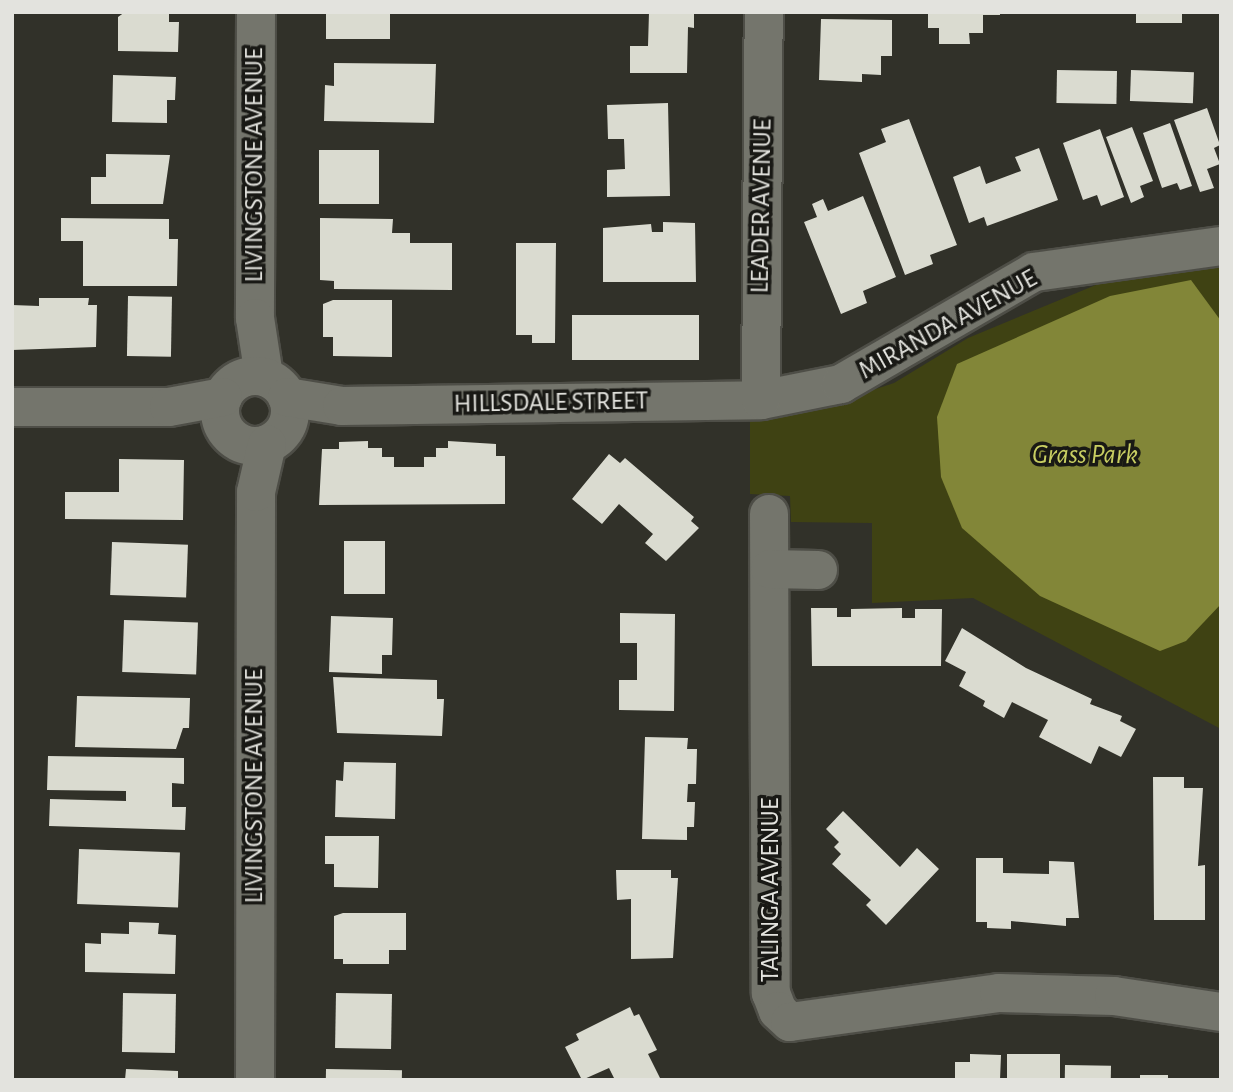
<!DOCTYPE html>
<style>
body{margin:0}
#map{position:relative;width:1233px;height:1092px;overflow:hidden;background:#313129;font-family:"Alegreya Sans",sans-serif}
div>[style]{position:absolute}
.green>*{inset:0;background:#3f4213}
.water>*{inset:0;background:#828638}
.building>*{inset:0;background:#dadbd0;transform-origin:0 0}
.roads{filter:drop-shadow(2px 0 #4e4e47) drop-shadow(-2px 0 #4e4e47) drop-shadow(0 2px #4e4e47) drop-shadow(0 -2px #4e4e47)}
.minor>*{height:38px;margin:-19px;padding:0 19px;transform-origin:19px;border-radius:19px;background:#74756c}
.minor>.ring{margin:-19px;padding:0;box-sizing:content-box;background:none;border:38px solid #74756c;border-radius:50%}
span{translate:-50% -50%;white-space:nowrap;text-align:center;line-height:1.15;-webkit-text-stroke:7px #191915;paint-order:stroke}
.street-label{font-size:26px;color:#e3e3de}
.water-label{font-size:28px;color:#c8ce62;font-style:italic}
.frame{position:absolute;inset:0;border:14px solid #e3e3de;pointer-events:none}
</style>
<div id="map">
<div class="green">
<i style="clip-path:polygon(1221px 264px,1221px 729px,973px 598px,872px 603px,872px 523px,791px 522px,790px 496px,750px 494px,750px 415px,806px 412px,894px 383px,968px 338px,1103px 282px)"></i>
</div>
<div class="water">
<i style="clip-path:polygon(1191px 280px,1221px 321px,1221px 604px,1186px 641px,1160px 651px,1040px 596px,962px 528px,941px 477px,937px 417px,957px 364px,1110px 296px)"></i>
</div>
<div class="building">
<i style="clip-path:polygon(125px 12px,169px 12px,169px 22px,179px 22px,178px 52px,118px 51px,118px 17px)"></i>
<i style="left:326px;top:12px;width:64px;height:27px"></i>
<i style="clip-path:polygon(649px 12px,694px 12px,694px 28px,688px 27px,687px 73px,630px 73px,630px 46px,648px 46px)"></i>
<i style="clip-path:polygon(928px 12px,1000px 12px,1000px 15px,983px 15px,983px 33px,969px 33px,970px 44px,939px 44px,939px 28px,928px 28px)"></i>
<i style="left:1136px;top:12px;width:46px;height:11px"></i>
<i style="clip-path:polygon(821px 19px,892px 20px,892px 56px,881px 56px,881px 75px,862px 74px,862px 82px,819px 80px)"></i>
<i style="clip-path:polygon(334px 63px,436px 64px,434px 123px,324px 121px,325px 85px,334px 86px)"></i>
<i style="left:1057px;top:70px;width:60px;height:33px;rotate:1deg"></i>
<i style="left:1131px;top:70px;width:63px;height:31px;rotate:2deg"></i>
<i style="clip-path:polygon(113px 75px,176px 77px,175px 100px,167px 100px,167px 123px,112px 122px)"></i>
<i style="clip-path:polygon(668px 103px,670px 196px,607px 197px,607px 170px,625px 169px,624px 139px,608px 139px,607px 105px)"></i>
<i style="clip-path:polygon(1207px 108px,1220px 145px,1214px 148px,1220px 164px,1207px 169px,1214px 188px,1200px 192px,1174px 120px)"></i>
<i style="clip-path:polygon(909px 119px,957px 245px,930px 255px,933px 264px,905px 275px,859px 153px,886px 142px,881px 129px)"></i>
<i style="clip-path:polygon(1170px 123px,1192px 186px,1180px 190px,1177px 183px,1162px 188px,1143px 133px)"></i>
<i style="clip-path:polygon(1132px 127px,1153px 181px,1140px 186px,1144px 197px,1131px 203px,1106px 137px)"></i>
<i style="clip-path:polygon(1100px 129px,1124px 197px,1101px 206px,1097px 195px,1083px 200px,1063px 143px)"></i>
<i style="clip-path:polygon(1039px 148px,1058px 200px,987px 226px,984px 217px,969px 223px,953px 177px,980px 166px,986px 184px,1021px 171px,1015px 157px)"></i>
<i style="left:319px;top:150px;width:60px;height:54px"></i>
<i style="clip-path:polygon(106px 154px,170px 155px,163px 204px,91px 204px,91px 177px,106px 177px)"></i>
<i style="clip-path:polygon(863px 196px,896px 277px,863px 291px,867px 303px,841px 314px,804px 222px,817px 217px,812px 204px,823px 199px,828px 211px)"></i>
<i style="clip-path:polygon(61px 218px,169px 219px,169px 239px,178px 239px,177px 286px,83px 286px,83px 241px,61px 241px)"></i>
<i style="clip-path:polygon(320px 218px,393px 219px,392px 233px,410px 233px,410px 243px,452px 243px,452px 290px,334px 289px,334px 281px,320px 280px)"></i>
<i style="clip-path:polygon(663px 222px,695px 223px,696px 282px,603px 282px,603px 228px,651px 224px,652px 232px,663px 232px)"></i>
<i style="clip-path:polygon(516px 243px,556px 243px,555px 343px,532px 343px,532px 335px,516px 335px)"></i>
<i style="left:128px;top:296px;width:44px;height:60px;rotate:1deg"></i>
<i style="clip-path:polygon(39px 298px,89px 298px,88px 305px,97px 305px,96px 347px,12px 350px,12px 305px,39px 306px)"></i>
<i style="clip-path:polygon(333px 300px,392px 300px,392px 357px,333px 356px,333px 337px,323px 337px,323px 304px)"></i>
<i style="left:572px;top:315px;width:127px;height:45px"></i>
<i style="clip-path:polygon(368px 441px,368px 448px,382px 448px,382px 457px,394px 457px,394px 467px,424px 467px,424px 457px,436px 457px,436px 448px,448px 448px,448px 441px,496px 444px,496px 456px,505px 456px,505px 504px,319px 505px,322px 449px,339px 449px,339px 442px)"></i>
<i style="clip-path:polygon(609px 454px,620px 463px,625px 458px,694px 517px,691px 521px,699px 528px,666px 561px,645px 543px,653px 534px,619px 504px,602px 524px,572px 499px)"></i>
<i style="clip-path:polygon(119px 459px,184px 460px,183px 520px,65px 519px,65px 492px,119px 492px)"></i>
<i style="left:344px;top:541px;width:41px;height:53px"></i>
<i style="left:112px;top:542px;width:76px;height:53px;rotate:2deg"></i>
<i style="clip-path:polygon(811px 608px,837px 608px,837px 617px,851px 617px,851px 609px,902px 608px,902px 618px,915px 618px,915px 609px,942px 609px,941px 666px,812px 666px)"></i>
<i style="clip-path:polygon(620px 613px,675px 614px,674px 711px,619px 710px,619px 680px,637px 680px,637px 643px,620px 643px)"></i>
<i style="clip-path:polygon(331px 616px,393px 618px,392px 655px,382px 655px,382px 674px,329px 672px)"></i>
<i style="left:124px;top:620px;width:74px;height:52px;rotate:2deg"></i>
<i style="clip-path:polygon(962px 628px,1026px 668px,1092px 699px,1090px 704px,1122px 716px,1120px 721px,1136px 729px,1121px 757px,1099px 746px,1091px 764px,1039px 737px,1048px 720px,1012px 702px,1004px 718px,983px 706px,985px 701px,959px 686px,966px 672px,945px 661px)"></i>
<i style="clip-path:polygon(333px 677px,437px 680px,437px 699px,444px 699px,442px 736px,337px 733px)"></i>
<i style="clip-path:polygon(77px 696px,190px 698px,189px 728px,183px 728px,176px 749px,75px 747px)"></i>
<i style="clip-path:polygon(645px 737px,688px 738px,687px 749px,697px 749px,696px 784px,688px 784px,687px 802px,695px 802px,694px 827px,687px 827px,687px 840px,642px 839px)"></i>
<i style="clip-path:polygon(48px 756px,184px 758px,184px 784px,172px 783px,172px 807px,186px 807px,185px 830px,49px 826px,50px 799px,126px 801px,126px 791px,47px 790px)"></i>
<i style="clip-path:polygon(344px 762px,396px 763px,395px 819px,335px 817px,336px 780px,343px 781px)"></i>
<i style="clip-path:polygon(1153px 777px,1184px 777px,1184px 788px,1203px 788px,1198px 866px,1205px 865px,1205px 920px,1154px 920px)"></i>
<i style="clip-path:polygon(843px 811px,900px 867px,917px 848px,939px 869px,886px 925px,866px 905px,871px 900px,832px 864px,841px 854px,834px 847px,839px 842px,826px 829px)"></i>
<i style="clip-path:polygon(325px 836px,379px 836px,378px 888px,334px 887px,334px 864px,325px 864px)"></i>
<i style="left:79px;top:849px;width:101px;height:55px;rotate:2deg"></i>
<i style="clip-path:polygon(976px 858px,1003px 858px,1003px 873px,1049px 874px,1049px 861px,1074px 862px,1079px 918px,1066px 918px,1066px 926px,1011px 921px,1011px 929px,987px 928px,987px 922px,976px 922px)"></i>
<i style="clip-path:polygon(616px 870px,671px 870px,671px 878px,678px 878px,673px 958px,631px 959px,631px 899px,617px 900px)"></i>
<i style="clip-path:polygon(343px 913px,406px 913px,406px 950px,389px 950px,389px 964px,343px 964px,343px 959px,334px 959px,334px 916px)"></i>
<i style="clip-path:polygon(129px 922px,159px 923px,158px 934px,176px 935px,175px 974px,85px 972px,85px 943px,101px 944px,101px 933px,129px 934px)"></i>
<i style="left:123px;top:993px;width:53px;height:59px;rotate:1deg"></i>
<i style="left:336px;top:993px;width:56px;height:55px;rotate:1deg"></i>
<i style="clip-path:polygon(630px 1007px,634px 1016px,639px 1014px,657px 1050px,648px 1054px,661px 1080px,615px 1080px,609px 1068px,582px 1080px,565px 1047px,579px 1040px,576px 1034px)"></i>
<i style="clip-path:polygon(970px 1054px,1001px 1055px,1000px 1080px,955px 1080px,955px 1062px,970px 1062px)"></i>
<i style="left:1007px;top:1054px;width:53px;height:26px"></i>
<i style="left:1065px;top:1065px;width:46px;height:15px;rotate:1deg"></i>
<i style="clip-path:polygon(126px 1069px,178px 1071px,178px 1080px,125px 1080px)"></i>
<i style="left:326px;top:1069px;width:76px;height:11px;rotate:1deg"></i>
<i style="left:1140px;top:1075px;width:28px;height:5px"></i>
</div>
<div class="roads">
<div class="minor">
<i style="left:256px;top:12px;width:306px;rotate:90.2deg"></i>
<i style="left:255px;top:318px;width:59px;rotate:81.2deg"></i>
<i class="ring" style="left:220px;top:376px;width:32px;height:32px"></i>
<i style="left:287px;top:397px;width:56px;rotate:9.3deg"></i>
<i style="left:342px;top:406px;width:419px;rotate:-0.8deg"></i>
<i style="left:761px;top:400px;width:82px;rotate:-11.3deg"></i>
<i style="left:841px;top:384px;width:223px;rotate:-30.1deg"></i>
<i style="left:1034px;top:272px;width:189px;rotate:-7.9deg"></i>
<i style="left:761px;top:400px;width:388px;rotate:-89.6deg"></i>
<i style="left:12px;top:407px;width:157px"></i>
<i style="left:169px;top:407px;width:55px;rotate:-10.5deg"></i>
<i style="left:769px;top:514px;width:479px;rotate:89.8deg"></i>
<i style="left:771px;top:993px;width:19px;rotate:69deg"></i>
<i style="left:778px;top:1011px;width:16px;rotate:43deg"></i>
<i style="left:790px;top:1022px;width:211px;rotate:-7.9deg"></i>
<i style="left:999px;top:993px;width:115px;rotate:1.5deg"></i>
<i style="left:1114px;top:996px;width:108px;rotate:8.5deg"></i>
<i style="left:770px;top:569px;width:48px;rotate:1.2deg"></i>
<i style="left:255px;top:1080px;width:588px;rotate:-89.9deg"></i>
<i style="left:256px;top:492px;width:49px;rotate:-77.1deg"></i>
</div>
</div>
<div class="street-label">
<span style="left:255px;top:165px;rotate:-90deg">LIVINGSTONE AVENUE</span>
<span style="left:762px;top:206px;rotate:-89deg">LEADER AVENUE</span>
<span style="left:948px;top:325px;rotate:-29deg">MIRANDA AVENUE</span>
<span style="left:551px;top:403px;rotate:-1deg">HILLSDALE STREET</span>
<span style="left:255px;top:786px;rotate:-90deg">LIVINGSTONE AVENUE</span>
<span style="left:771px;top:890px;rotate:-90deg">TALINGA AVENUE</span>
</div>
<div class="water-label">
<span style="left:1085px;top:455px">Grass Park</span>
</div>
<div class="frame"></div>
</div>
